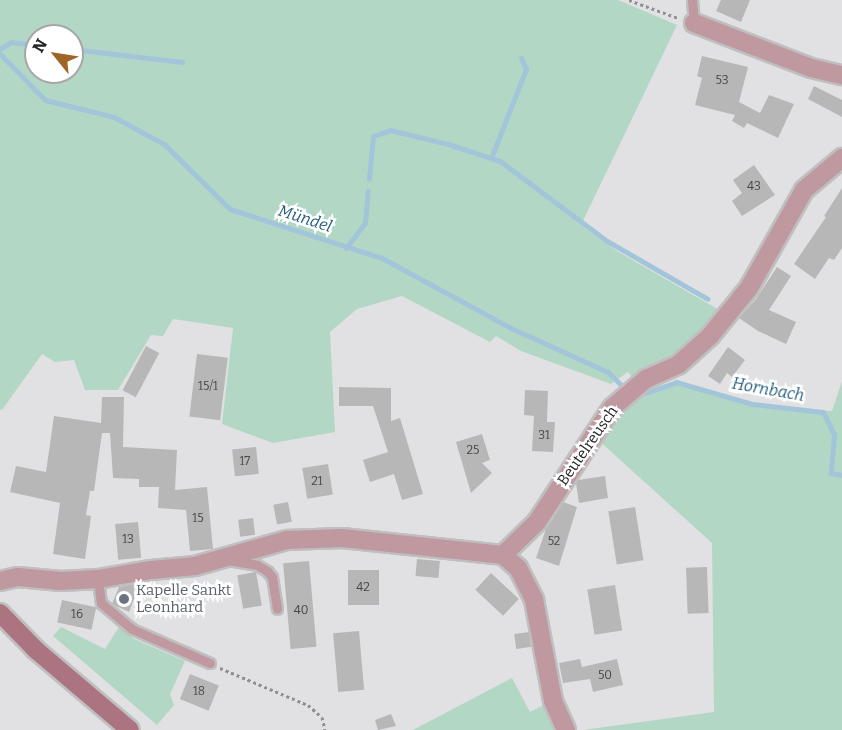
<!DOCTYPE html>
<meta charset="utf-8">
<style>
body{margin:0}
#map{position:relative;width:842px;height:730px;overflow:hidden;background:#e1e1e3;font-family:Bitter,serif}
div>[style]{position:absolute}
.green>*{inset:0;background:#b3d7c5}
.stream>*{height:5px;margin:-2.5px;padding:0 2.5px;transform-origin:2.5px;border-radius:2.5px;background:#a2c5da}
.building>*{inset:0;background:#b8b7b8;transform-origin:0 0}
.path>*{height:3px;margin-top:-1.5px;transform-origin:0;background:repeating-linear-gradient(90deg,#909092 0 3px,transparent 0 6px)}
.roads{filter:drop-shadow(2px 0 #bfbfc0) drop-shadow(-2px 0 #bfbfc0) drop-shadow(0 2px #bfbfc0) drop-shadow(0 -2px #bfbfc0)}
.lane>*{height:9px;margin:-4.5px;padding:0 4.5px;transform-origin:4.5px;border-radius:4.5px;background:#bf98a0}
.street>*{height:18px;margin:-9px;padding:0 9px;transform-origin:9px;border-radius:9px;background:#bf98a0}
.secondary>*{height:18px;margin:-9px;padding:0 9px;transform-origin:9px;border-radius:9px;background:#ac7380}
.dots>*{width:16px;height:16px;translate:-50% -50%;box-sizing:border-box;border:3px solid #fff;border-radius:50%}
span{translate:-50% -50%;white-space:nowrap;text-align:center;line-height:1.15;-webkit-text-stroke:5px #fff;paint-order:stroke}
.number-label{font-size:12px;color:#484748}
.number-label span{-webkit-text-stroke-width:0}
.street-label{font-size:15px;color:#222223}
.worship-label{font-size:15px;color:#5b616d}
.left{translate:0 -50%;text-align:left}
.water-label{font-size:16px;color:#1e5b79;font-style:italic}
.north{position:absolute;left:24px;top:24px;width:60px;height:60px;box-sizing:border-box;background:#fff;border:2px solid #a7a7a7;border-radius:50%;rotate:300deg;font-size:16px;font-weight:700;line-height:24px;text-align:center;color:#222223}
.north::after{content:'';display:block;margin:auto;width:21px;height:27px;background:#9f6524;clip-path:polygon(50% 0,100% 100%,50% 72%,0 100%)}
</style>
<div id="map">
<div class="green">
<i style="clip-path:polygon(evenodd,0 0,618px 0,677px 25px,581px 225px,617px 251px,721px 311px,683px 352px,635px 381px,628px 372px,611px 384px,521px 351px,496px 336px,490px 342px,402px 296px,357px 309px,330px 332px,335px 432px,273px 443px,222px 424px,233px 328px,173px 319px,163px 336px,151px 335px,118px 390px,85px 390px,74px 360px,55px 362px,42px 354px,2px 410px,0 409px,0 0,36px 36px,72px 36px,72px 72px,36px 72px,36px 36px)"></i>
<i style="clip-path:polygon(842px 381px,842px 730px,583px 730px,714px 712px,712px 543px,597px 439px,631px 398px,637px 399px,676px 384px,752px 406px,832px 411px)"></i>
<i style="clip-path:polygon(61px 627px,105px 649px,119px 627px,134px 639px,185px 661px,170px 694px,174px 705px,157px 725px,53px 636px)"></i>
<i style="clip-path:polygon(512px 678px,530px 712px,546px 704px,558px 730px,413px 730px)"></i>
</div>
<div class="stream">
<i style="left:0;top:49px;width:13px;rotate:-32deg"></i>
<i style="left:11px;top:42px;width:25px;rotate:7deg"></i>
<i style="left:72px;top:49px;width:111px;rotate:6.7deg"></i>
<i style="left:0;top:54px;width:64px;rotate:45.6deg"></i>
<i style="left:45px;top:100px;width:71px;rotate:13.8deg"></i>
<i style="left:114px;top:117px;width:57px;rotate:28.4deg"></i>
<i style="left:164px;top:144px;width:93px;rotate:44.6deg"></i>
<i style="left:230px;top:209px;width:160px;rotate:17.9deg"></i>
<i style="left:382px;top:258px;width:149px;rotate:28.5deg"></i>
<i style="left:513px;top:329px;width:104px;rotate:24.4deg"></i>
<i style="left:608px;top:372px;width:20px;rotate:45deg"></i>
<i style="left:491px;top:158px;width:96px;rotate:-68.5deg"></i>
<i style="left:526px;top:69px;width:12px;rotate:-114deg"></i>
<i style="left:369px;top:179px;width:43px;rotate:-84.7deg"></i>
<i style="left:373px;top:136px;width:18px;rotate:-19deg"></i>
<i style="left:390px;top:130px;width:60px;rotate:13.6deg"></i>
<i style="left:448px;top:144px;width:55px;rotate:18.1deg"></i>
<i style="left:500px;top:161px;width:134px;rotate:36.8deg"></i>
<i style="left:607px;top:241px;width:116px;rotate:29.9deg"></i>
<i style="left:346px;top:248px;width:31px;rotate:-53deg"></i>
<i style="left:365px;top:223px;width:32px;rotate:-85deg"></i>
<i style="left:639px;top:395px;width:39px;rotate:-19deg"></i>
<i style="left:676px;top:382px;width:79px;rotate:16.1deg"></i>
<i style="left:752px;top:404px;width:71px;rotate:6.4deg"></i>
<i style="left:823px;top:412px;width:25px;rotate:64deg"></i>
<i style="left:834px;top:435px;width:38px;rotate:95deg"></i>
<i style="left:831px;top:473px;width:11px;rotate:10deg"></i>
</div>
<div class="building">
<i style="clip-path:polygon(721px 0,750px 0,741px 22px,716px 11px)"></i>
<i style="clip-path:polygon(702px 56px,748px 67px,739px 102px,760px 113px,769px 95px,794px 104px,778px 138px,747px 123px,744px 128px,732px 121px,735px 115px,695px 105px,702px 78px,697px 76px)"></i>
<i style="clip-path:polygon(814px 86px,842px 100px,842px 117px,808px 99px)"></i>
<i style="clip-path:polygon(754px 165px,775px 195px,742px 216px,732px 201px,742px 193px,733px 180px)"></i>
<i style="clip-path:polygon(842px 188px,842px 248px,834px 260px,829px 258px,815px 279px,794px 264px,826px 217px,824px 216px)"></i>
<i style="clip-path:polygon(777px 267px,791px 276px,769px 310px,796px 322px,786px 344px,758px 331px,739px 318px,756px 299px)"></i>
<i style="left:146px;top:346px;width:15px;height:50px;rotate:28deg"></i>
<i style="clip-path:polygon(728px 347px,745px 360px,732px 377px,727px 373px,720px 384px,708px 376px)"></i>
<i style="left:197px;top:354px;width:31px;height:63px;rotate:7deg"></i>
<i style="clip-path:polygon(339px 387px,391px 388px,391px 421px,400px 418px,423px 494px,402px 500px,394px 474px,370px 482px,363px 460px,388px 452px,373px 406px,339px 406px)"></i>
<i style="clip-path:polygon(525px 390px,548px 391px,547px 422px,555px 422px,553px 452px,532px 451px,534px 416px,524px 415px)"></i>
<i style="clip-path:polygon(102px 397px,124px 397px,123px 447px,177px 450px,175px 490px,207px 487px,213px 549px,190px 551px,186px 510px,158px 508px,159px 487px,139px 487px,139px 479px,113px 478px,110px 433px,102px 433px,94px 491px,90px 491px,86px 515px,91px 516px,85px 559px,53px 554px,60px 503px,10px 492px,16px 466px,46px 472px,54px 416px,101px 423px)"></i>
<i style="clip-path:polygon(482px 434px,490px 460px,482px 463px,492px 473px,471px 493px,456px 442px)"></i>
<i style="left:256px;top:447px;width:27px;height:24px;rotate:84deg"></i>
<i style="left:328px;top:464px;width:31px;height:26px;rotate:81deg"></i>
<i style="clip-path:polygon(605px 476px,608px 498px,579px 503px,576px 483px,578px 480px)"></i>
<i style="left:288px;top:502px;width:20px;height:15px;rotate:79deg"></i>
<i style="clip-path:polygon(563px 502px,577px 507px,559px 566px,536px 558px,546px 529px)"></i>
<i style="left:635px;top:507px;width:54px;height:27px;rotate:81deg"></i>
<i style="left:253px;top:518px;width:17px;height:15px;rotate:83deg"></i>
<i style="left:138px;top:522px;width:36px;height:23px;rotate:85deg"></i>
<i style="left:417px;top:559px;width:23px;height:17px;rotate:5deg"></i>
<i style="left:309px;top:561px;width:86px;height:26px;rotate:85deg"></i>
<i style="left:707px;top:567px;width:46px;height:21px;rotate:88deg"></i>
<i style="left:348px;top:570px;width:31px;height:35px"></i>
<i style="left:256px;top:572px;width:34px;height:19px;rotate:80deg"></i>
<i style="left:491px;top:573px;width:38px;height:23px;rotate:43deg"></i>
<i style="clip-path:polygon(135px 584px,137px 591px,129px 612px,112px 604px,119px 587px)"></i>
<i style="left:615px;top:585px;width:46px;height:28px;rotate:81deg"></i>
<i style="left:62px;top:600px;width:35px;height:23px;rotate:12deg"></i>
<i style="left:359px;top:631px;width:59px;height:26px;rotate:85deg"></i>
<i style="left:529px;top:632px;width:15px;height:15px;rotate:82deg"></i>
<i style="clip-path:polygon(580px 659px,582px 667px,617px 659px,623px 685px,593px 692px,590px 679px,563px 683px,559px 663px)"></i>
<i style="left:190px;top:674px;width:31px;height:27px;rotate:22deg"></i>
<i style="clip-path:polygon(391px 714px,396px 726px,378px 730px,375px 720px)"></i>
</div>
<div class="path">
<i style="left:629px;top:0;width:52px;rotate:20.2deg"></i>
<i style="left:220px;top:668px;width:95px;rotate:22.8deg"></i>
<i style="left:308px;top:705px;width:18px;rotate:41deg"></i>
<i style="left:322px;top:717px;width:13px;rotate:77deg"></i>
</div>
<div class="roads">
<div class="lane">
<i style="left:692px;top:0;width:23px;rotate:85deg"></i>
<i style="left:227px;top:560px;width:30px;rotate:9deg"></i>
<i style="left:257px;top:565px;width:12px;rotate:31deg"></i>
<i style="left:267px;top:571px;width:8px;rotate:50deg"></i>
<i style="left:272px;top:577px;width:32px;rotate:81deg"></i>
<i style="left:98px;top:579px;width:24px;rotate:83deg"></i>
<i style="left:101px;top:603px;width:40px;rotate:40deg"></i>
<i style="left:132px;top:629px;width:85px;rotate:23.6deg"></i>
</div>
<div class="street">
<i style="left:694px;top:23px;width:125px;rotate:21deg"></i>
<i style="left:811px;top:68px;width:32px;rotate:13deg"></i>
<i style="left:503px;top:555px;width:47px;rotate:-44.1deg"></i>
<i style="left:537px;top:522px;width:136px;rotate:-56.7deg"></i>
<i style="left:612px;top:408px;width:45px;rotate:-40.5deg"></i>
<i style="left:646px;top:379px;width:36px;rotate:-24deg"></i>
<i style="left:679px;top:364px;width:42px;rotate:-42.1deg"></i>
<i style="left:710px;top:336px;width:62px;rotate:-50.9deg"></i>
<i style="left:749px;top:288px;width:112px;rotate:-60.7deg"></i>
<i style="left:804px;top:190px;width:50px;rotate:-40.1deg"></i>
<i style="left:0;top:581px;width:18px;rotate:-13deg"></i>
<i style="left:18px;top:577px;width:43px;rotate:5.3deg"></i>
<i style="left:61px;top:581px;width:37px;rotate:-3deg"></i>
<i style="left:98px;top:579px;width:54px;rotate:-9.6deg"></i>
<i style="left:151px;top:570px;width:44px;rotate:-5.2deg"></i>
<i style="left:195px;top:566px;width:96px;rotate:-15.8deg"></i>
<i style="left:287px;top:540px;width:55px;rotate:-2.1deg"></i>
<i style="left:342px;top:538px;width:162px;rotate:6deg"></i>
<i style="left:503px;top:555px;width:20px;rotate:41deg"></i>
<i style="left:518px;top:568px;width:36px;rotate:63deg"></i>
<i style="left:534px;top:600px;width:103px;rotate:79.3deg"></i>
<i style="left:553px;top:701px;width:32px;rotate:66deg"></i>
</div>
<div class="secondary">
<i style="left:0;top:613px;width:52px;rotate:45.8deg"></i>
<i style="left:36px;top:650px;width:123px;rotate:40.4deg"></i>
</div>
</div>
<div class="dots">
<i style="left:124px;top:599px;background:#6b7280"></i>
</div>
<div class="number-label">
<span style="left:722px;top:81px">53</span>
<span style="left:754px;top:187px">43</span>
<span style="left:208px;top:387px">15/1</span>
<span style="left:544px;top:436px">31</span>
<span style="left:473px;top:451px">25</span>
<span style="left:245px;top:462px">17</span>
<span style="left:317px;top:482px">21</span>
<span style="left:198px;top:519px">15</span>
<span style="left:128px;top:540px">13</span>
<span style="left:554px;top:542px">52</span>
<span style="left:363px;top:588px">42</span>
<span style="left:301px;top:611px">40</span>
<span style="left:77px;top:615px">16</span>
<span style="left:605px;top:676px">50</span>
<span style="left:199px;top:692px">18</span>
</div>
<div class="street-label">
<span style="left:588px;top:446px;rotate:-55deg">Beutelreusch</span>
</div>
<div class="worship-label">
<span class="left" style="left:136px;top:599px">Kapelle Sankt<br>Leonhard</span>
</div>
<div class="water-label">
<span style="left:305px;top:219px;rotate:18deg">Mündel</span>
<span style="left:768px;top:390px;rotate:10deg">Hornbach</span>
</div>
<div class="north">N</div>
</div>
